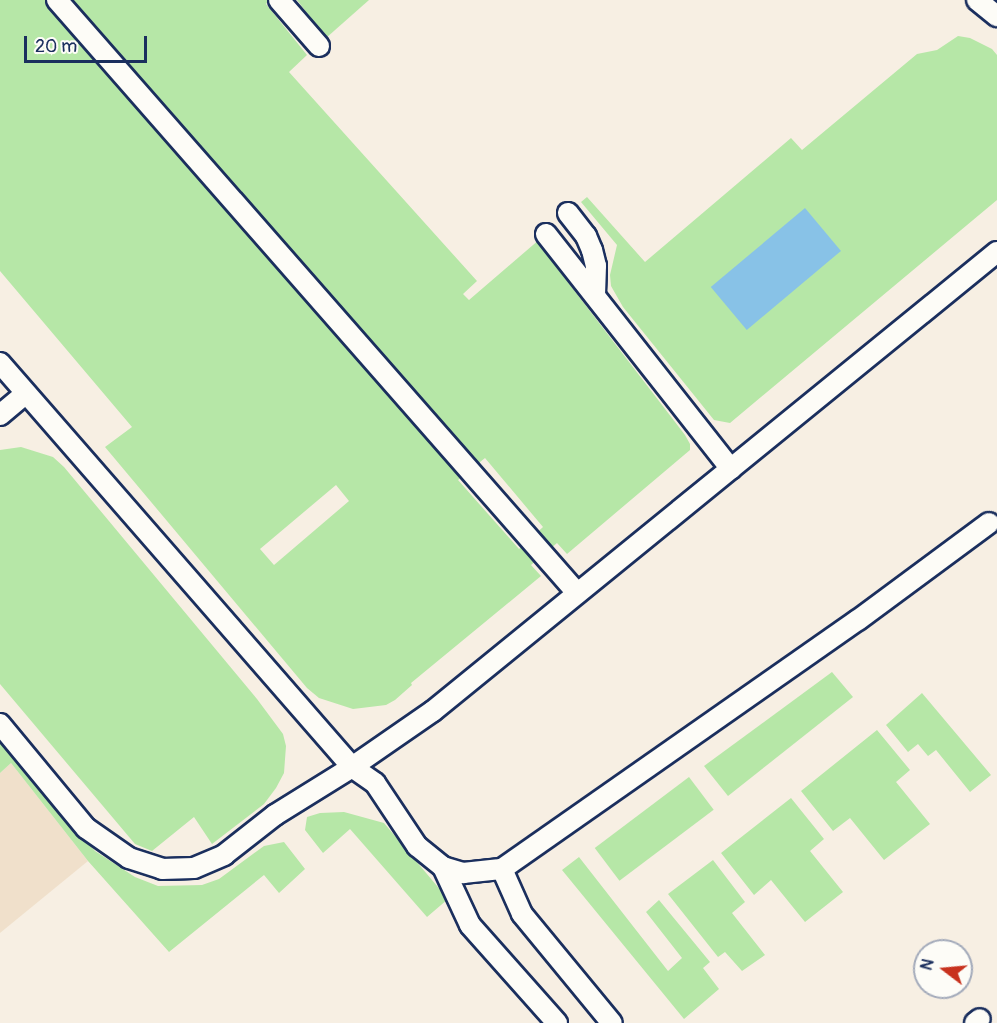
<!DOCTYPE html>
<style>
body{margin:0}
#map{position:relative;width:997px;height:1023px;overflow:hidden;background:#f7efe3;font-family:Pangolin,sans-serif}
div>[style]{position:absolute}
.built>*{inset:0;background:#f0e0cb}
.green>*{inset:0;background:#b6e7a7;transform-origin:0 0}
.water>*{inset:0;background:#88c2e7;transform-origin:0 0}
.roads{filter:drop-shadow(2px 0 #1b2f5e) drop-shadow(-2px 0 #1b2f5e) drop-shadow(0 2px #1b2f5e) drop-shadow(0 -2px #1b2f5e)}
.service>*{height:20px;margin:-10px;padding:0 10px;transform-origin:10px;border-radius:10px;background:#fdfcf7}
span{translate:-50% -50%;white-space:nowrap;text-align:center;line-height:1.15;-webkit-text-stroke:4.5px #fdfcf7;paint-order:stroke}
.north{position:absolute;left:913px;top:939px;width:60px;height:60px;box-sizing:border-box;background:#fdfcf7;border:2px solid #a3aaba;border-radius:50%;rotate:286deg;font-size:16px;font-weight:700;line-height:24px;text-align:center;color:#1b2f5e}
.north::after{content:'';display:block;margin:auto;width:21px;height:27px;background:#c8321e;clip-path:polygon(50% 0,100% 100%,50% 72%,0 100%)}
.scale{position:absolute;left:24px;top:36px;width:123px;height:27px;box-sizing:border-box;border:3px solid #1b2f5e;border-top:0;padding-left:8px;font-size:18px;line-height:21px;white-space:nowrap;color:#1b2f5e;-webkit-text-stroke:4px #fdfcf7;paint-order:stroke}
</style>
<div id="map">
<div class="built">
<i style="clip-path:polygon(11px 763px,88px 861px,0 933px,0 773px)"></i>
</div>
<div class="green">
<i style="clip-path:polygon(evenodd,0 0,269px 0,266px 4px,307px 55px,289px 72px,477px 281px,463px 294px,469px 300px,540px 239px,546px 248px,547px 255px,685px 435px,690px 444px,690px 450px,567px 554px,557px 543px,531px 565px,541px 576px,411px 683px,412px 685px,395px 700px,386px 705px,353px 709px,319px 698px,307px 688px,105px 447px,132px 427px,0 271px,0 0,485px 458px,543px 527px,519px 549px,458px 480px,485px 458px,0 0,336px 485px,349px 501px,274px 565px,260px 549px,336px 485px)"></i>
<i style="clip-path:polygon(297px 0,369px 0,326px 38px)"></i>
<i style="clip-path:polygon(958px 36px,970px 38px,992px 49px,997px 55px,997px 200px,730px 423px,714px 420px,623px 307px,611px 286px,610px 275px,617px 245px,581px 202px,587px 197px,645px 262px,791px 138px,802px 150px,917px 54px,937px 50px)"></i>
<i style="clip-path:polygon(21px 447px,53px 457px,64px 467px,257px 699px,283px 734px,286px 746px,284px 773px,276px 788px,264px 804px,212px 844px,194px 817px,152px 851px,135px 844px,0 684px,0 450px)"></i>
<i style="clip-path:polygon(832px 672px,853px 697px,728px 796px,704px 766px)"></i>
<i style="clip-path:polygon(922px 693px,991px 775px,970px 792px,936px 750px,928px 756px,918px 744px,908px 752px,886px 725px)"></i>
<i style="clip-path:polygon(877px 730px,910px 770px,896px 782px,930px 824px,884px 860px,850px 818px,833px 831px,801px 791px)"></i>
<i style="clip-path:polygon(0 738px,95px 851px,135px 877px,158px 886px,202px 885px,219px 879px,264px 846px,284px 842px,305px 869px,279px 893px,264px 875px,169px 952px,88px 861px,11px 763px,0 773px)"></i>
<i style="left:689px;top:777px;width:41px;height:118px;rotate:53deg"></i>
<i style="clip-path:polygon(791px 798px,824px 839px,810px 851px,843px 892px,805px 922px,771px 880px,754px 895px,721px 853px)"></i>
<i style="clip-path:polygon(344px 812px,384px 823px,448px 899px,427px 917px,350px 829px,323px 853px,305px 830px,307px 817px,320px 813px)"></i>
<i style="clip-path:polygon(579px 857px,668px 971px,682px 958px,646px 912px,659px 900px,710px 962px,703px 968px,719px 989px,684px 1019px,562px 870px)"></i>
<i style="clip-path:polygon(713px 860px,745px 902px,732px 913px,765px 955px,742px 971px,725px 952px,718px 957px,668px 894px)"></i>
</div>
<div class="water">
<i style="left:805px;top:208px;width:56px;height:123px;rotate:50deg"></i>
</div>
<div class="roads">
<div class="service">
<i style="left:57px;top:0;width:789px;rotate:48.75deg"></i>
<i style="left:279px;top:0;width:61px;rotate:49deg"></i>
<i style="left:977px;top:0;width:26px;rotate:39deg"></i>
<i style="left:568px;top:213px;width:29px;rotate:52deg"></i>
<i style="left:586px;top:236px;width:15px;rotate:67deg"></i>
<i style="left:592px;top:250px;width:16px;rotate:76deg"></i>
<i style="left:596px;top:266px;width:29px;rotate:92deg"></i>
<i style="left:546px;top:234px;width:299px;rotate:51.8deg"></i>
<i style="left:0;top:363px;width:536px;rotate:48.93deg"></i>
<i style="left:352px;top:767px;width:98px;rotate:-34.7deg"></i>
<i style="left:433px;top:711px;width:727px;rotate:-39.14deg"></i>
<i style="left:0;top:415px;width:33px;rotate:-40deg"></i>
<i style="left:0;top:724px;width:135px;rotate:50.4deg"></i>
<i style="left:86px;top:828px;width:52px;rotate:34.9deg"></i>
<i style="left:129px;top:858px;width:35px;rotate:18deg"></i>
<i style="left:162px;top:869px;width:32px;rotate:-2deg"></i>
<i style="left:194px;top:868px;width:33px;rotate:-23deg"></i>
<i style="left:224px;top:855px;width:65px;rotate:-38.1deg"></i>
<i style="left:275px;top:815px;width:91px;rotate:-31.9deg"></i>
<i style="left:352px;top:767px;width:28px;rotate:35deg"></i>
<i style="left:375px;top:783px;width:76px;rotate:56.3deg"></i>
<i style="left:417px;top:846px;width:33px;rotate:39deg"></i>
<i style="left:443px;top:867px;width:21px;rotate:17deg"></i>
<i style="left:463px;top:873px;width:39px;rotate:-6deg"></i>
<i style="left:502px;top:869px;width:434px;rotate:-35deg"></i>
<i style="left:858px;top:620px;width:163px;rotate:-36.5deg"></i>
<i style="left:443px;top:867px;width:64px;rotate:65deg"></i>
<i style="left:470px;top:925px;width:131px;rotate:48.4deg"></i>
<i style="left:502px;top:869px;width:49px;rotate:66deg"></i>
<i style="left:522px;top:914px;width:141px;rotate:50.5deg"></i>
<i style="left:975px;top:1023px;width:6px;rotate:-39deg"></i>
</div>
</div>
<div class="north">N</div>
<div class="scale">20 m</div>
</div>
